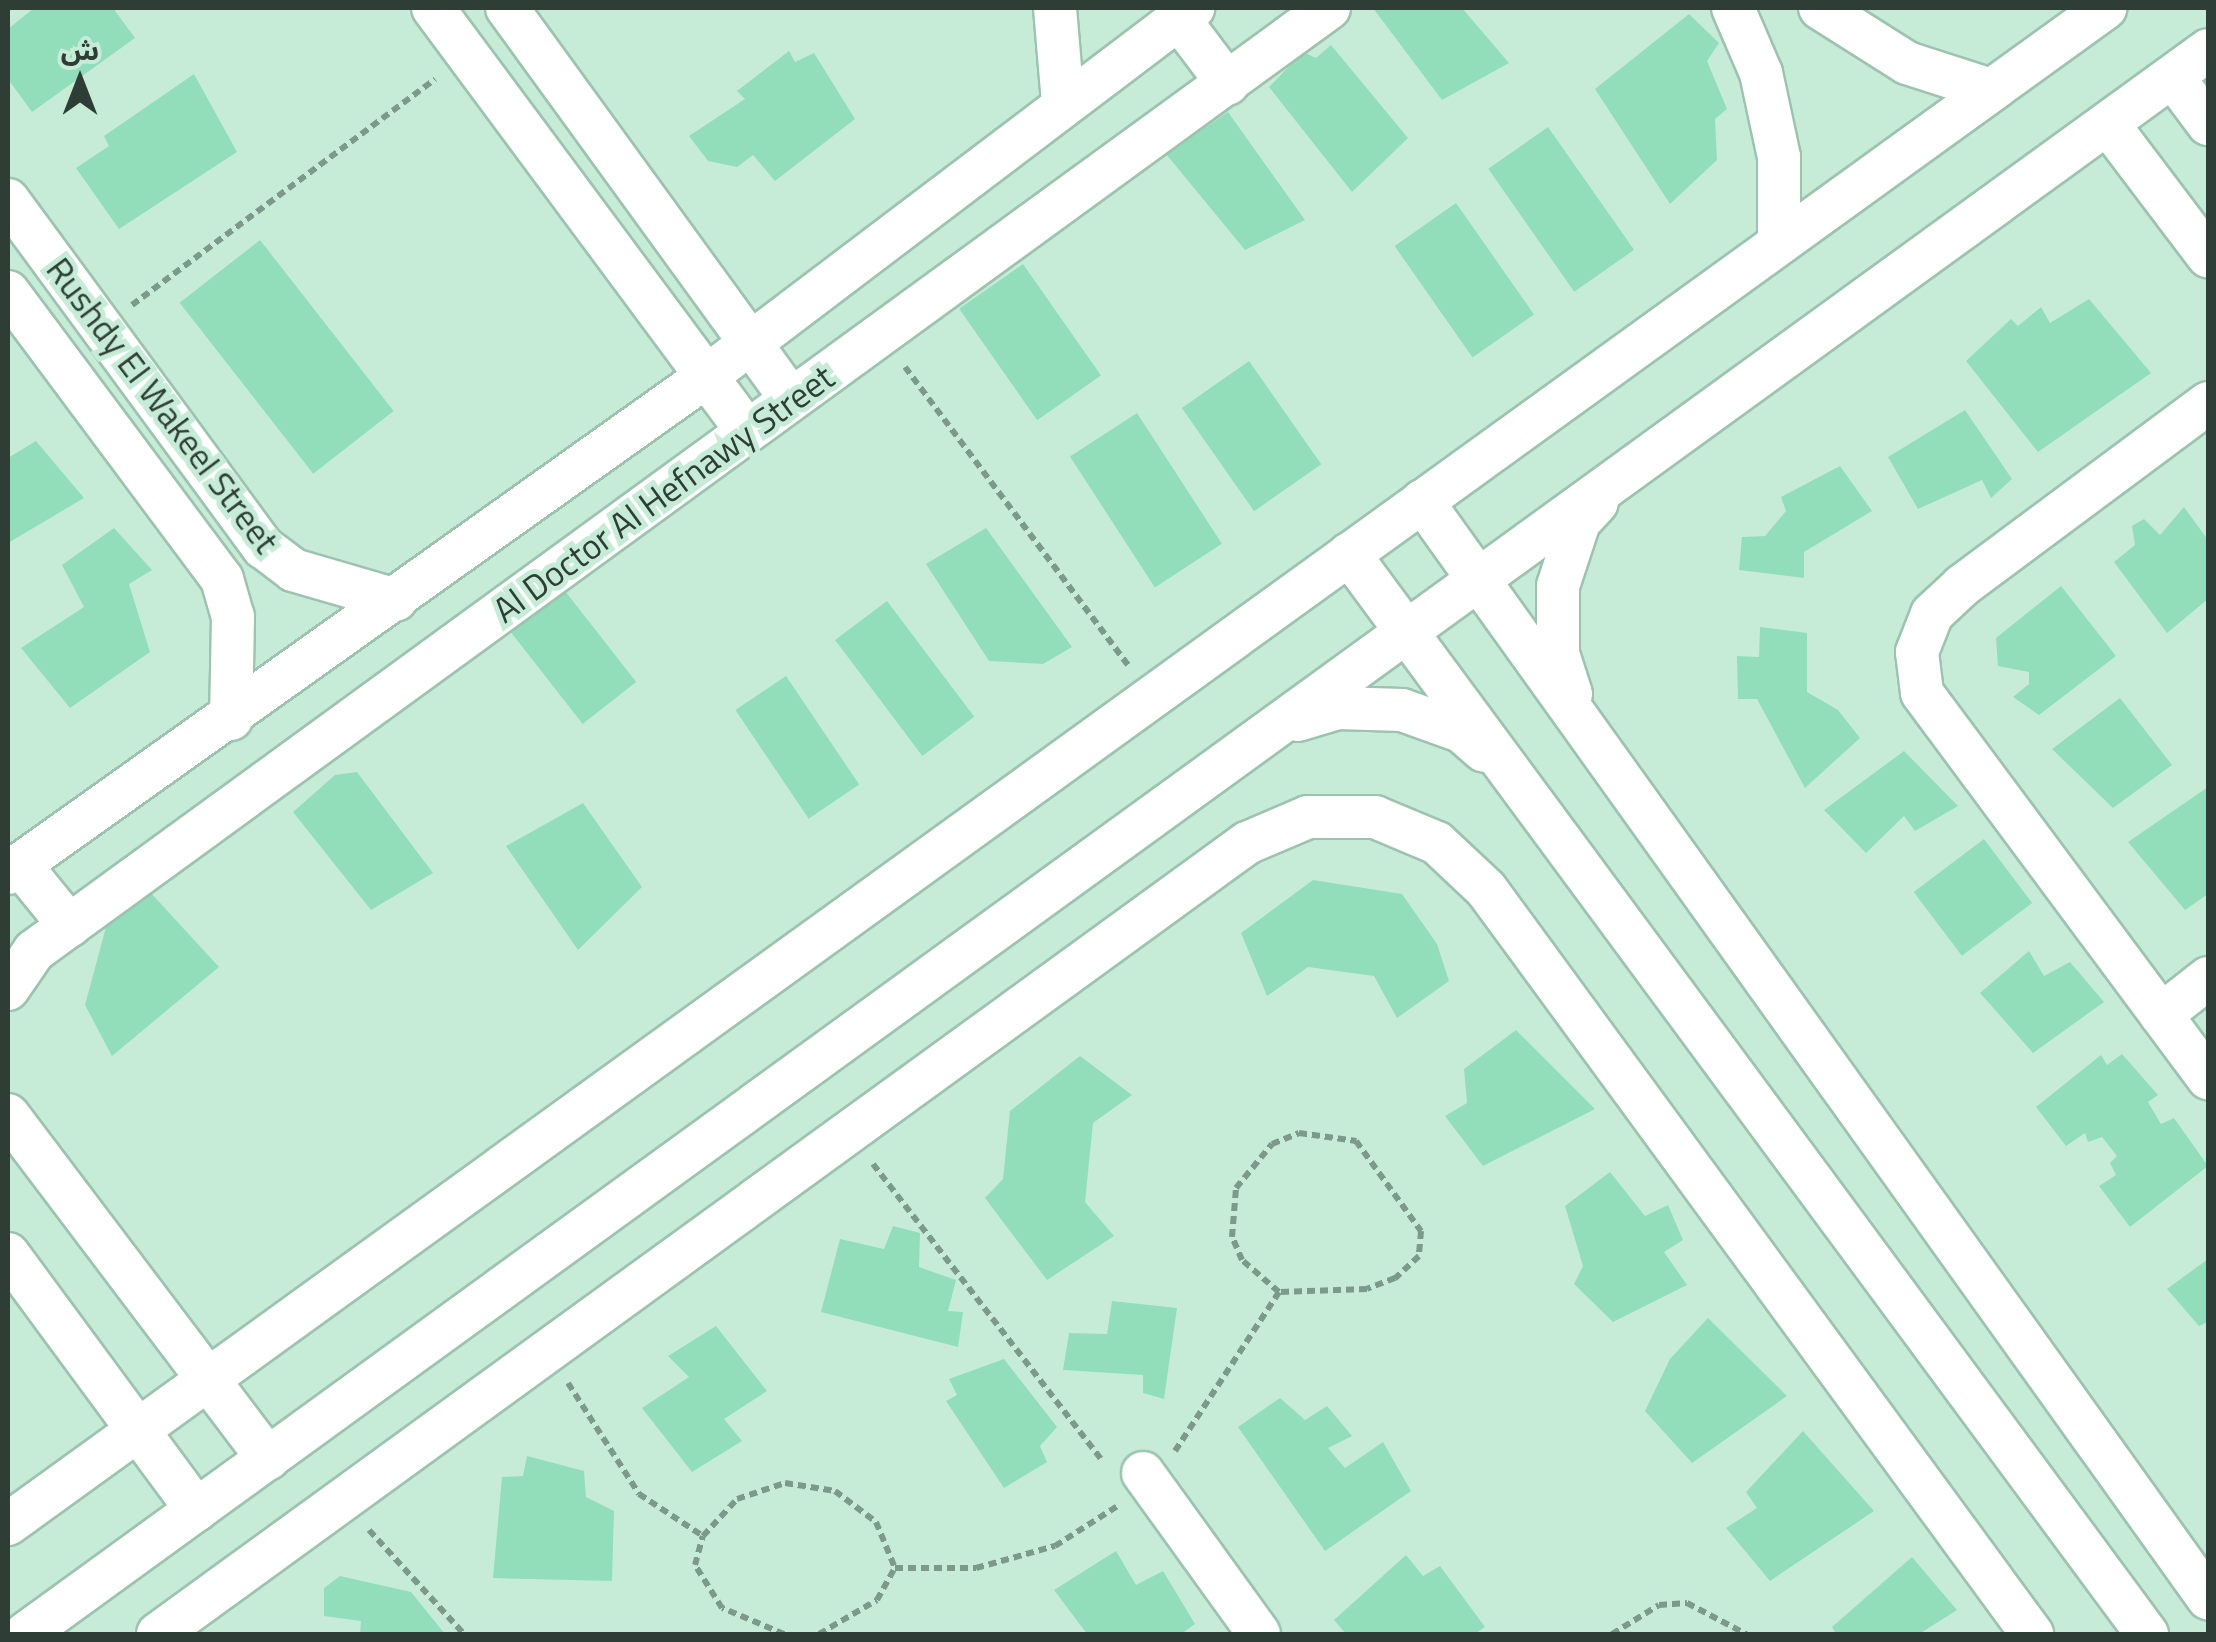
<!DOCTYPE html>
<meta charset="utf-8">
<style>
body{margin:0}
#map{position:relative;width:2216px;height:1642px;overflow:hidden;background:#c6ecd8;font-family:"Titillium Web","Noto Sans Arabic",sans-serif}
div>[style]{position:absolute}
.building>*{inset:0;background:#93deba;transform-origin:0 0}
.path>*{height:6px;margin-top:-3px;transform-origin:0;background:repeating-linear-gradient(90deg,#7d998b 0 8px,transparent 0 13px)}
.roads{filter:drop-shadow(2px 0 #9dc3b0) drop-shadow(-2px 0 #9dc3b0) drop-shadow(0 2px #9dc3b0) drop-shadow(0 -2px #9dc3b0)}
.street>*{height:42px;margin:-21px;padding:0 21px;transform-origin:21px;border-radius:21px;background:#fff}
span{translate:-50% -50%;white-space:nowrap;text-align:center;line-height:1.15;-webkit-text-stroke:10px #c6ecd8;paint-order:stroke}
.street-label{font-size:35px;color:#2e3e36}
.frame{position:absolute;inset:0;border:10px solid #2e3e36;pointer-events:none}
.north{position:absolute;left:30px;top:30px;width:100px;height:100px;-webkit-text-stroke:8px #c6ecd8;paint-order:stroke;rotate:0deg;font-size:28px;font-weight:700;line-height:40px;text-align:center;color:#2e3e36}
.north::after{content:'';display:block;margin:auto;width:35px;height:45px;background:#2e3e36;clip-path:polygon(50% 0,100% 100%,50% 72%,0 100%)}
</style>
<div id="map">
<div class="building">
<i style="clip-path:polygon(34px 8px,113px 8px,135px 38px,32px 112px,8px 79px,8px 29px)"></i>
<i style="clip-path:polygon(1373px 8px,1462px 8px,1509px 63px,1442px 100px)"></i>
<i style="clip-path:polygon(1689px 14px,1719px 43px,1707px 61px,1727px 109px,1715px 119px,1717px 160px,1670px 204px,1595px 89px)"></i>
<i style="clip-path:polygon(1331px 45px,1408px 138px,1352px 192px,1269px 87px,1303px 52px,1316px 58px)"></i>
<i style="clip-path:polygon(789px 51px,795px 62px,814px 53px,855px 119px,775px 181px,753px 155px,737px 167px,708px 161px,689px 136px,745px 99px,737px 91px)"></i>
<i style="clip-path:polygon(194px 74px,237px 152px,119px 229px,76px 168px,109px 146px,104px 136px)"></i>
<i style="clip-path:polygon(1228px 112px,1305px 220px,1245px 250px,1166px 154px)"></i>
<i style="left:1548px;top:127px;width:150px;height:73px;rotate:55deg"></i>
<i style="left:1456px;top:203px;width:136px;height:75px;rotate:55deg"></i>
<i style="left:260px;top:240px;width:217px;height:102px;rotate:52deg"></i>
<i style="left:1023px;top:264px;width:136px;height:78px;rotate:55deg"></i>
<i style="clip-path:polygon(2089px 299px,2151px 373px,2038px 452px,1966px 361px,2011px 319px,2018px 326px,2041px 307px,2050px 323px)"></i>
<i style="left:1249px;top:361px;width:126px;height:82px;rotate:55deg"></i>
<i style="clip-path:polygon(1965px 410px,2012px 479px,1991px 498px,1982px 480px,1918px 509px,1888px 457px)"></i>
<i style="left:1137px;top:413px;width:156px;height:80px;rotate:57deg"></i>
<i style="clip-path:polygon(36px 441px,84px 498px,8px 543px,8px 458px)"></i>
<i style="clip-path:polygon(1840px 466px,1872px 511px,1804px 552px,1804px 578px,1739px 570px,1742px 537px,1765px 536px,1786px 511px,1781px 497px)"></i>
<i style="clip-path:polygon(2184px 507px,2208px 540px,2208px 599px,2167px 633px,2114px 562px,2135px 545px,2132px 526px,2144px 519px,2160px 535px)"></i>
<i style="clip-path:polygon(114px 528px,152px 570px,129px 584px,150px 652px,70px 708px,21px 648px,84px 607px,62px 565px)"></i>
<i style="clip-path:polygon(986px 528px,1072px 647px,1043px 664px,989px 661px,926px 564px)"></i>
<i style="left:558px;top:582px;width:127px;height:68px;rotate:52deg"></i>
<i style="clip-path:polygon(2061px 586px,2116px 656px,2039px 715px,2013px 697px,2029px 684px,2029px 672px,1998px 666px,1996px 638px)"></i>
<i style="left:887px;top:601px;width:145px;height:65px;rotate:53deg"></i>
<i style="clip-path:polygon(1760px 627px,1807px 633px,1807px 692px,1838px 710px,1860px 738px,1805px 788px,1757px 699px,1738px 699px,1737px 656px,1759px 657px)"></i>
<i style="left:786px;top:676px;width:131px;height:61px;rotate:56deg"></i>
<i style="clip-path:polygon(2120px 698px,2172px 765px,2113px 808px,2052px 749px)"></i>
<i style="clip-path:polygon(1904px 751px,1958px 806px,1915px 831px,1904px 816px,1866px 853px,1824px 810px)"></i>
<i style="clip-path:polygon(357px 772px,433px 873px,371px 910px,293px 812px,335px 775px)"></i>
<i style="clip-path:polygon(2208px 787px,2208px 894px,2185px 910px,2128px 842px)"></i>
<i style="clip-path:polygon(583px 803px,642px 887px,578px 950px,506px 846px)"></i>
<i style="left:1984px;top:839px;width:80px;height:88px;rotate:53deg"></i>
<i style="clip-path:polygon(1313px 880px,1402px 894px,1437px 944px,1449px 981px,1397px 1018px,1374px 976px,1308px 967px,1267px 996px,1241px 933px)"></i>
<i style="clip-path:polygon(150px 892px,219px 967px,112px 1056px,85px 1005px,106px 927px)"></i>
<i style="clip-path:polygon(2029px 951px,2044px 976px,2070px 962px,2104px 1002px,2033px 1053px,1980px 993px)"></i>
<i style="clip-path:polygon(1516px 1030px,1595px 1109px,1483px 1166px,1445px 1116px,1467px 1103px,1464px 1069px)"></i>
<i style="clip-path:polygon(2122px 1054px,2158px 1095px,2148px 1102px,2161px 1124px,2174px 1118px,2208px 1166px,2130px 1227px,2099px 1186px,2116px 1175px,2110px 1163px,2117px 1156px,2102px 1137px,2088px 1142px,2085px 1133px,2066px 1146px,2036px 1107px,2101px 1055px,2107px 1065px)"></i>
<i style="clip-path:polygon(1080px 1056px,1132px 1095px,1093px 1123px,1085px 1202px,1114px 1236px,1047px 1280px,985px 1198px,1003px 1179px,1010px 1111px)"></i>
<i style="clip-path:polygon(1610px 1172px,1645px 1216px,1668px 1205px,1683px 1240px,1664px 1252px,1687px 1285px,1613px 1322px,1574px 1284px,1583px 1266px,1565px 1206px)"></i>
<i style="clip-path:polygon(893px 1226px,920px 1233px,919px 1267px,956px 1280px,948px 1311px,963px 1312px,958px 1347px,821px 1312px,840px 1239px,884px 1249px)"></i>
<i style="clip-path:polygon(2208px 1259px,2208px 1322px,2199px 1326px,2167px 1289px)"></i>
<i style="clip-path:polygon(1112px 1301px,1177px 1308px,1164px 1399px,1143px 1393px,1143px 1375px,1063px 1370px,1069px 1333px,1107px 1334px)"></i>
<i style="clip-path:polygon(1708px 1318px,1787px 1396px,1692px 1463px,1645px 1411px,1670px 1359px)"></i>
<i style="clip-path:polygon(716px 1326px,767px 1391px,724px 1419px,742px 1441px,692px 1472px,642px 1408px,689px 1377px,668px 1356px)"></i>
<i style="clip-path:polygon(1004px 1359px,1057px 1427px,1040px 1446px,1047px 1462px,1004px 1488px,946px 1401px,957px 1395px,949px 1379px)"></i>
<i style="clip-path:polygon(1280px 1398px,1305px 1420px,1327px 1406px,1352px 1436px,1328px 1448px,1345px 1468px,1383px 1442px,1411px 1491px,1325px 1551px,1238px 1427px)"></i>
<i style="clip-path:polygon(1803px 1431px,1874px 1511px,1770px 1581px,1726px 1528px,1757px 1508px,1746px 1492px)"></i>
<i style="clip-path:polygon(527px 1456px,584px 1471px,586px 1497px,614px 1511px,612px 1581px,493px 1578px,502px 1477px,523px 1476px)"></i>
<i style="clip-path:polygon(1116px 1551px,1136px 1585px,1163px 1571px,1195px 1624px,1181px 1634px,1087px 1634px,1054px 1590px)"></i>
<i style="clip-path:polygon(1406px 1555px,1423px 1576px,1440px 1566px,1485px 1627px,1475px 1634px,1346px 1634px,1334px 1620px)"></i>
<i style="clip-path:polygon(1912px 1557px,1957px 1610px,1919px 1634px,1836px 1634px,1832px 1627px)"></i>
<i style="clip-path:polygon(340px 1576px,411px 1592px,445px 1634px,360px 1634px,361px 1621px,324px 1616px,324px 1588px)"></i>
</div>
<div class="path">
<i style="left:132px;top:305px;width:378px;rotate:-36.7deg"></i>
<i style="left:905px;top:367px;width:372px;rotate:53.2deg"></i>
<i style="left:1299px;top:1133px;width:58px;rotate:8deg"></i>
<i style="left:1356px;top:1141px;width:111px;rotate:54.2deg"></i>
<i style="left:1421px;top:1231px;width:25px;rotate:95deg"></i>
<i style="left:1419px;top:1256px;width:33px;rotate:137deg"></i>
<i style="left:1395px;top:1278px;width:30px;rotate:159deg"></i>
<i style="left:1367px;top:1289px;width:88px;rotate:178deg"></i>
<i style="left:1279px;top:1292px;width:49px;rotate:-139.1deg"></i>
<i style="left:1242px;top:1260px;width:25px;rotate:-113deg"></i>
<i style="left:1232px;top:1237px;width:49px;rotate:-85.3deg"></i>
<i style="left:1236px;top:1188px;width:57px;rotate:-50.7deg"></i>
<i style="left:1272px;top:1144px;width:29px;rotate:-22deg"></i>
<i style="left:873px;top:1164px;width:376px;rotate:52.3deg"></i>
<i style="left:568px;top:1383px;width:132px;rotate:57.4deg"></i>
<i style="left:639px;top:1494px;width:77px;rotate:33.3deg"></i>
<i style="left:1175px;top:1451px;width:190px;rotate:-56.8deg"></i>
<i style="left:369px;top:1530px;width:141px;rotate:47.6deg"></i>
<i style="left:895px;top:1568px;width:81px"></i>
<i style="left:976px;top:1568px;width:82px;rotate:-15.6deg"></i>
<i style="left:1055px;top:1546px;width:76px;rotate:-32.6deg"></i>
<i style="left:784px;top:1634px;width:67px;rotate:-157.2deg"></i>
<i style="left:722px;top:1608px;width:51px;rotate:-122.1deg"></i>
<i style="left:695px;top:1565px;width:30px;rotate:-75deg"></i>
<i style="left:703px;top:1536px;width:50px;rotate:-47.4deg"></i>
<i style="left:737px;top:1499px;width:51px;rotate:-18.4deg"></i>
<i style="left:785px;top:1483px;width:51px;rotate:9.1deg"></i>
<i style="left:835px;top:1491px;width:51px;rotate:37.1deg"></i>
<i style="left:876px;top:1522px;width:50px;rotate:67.6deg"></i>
<i style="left:819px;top:1634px;width:67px;rotate:-30.4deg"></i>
<i style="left:877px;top:1600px;width:37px;rotate:-61deg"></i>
<i style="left:1612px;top:1634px;width:55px;rotate:-31.7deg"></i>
<i style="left:1659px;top:1605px;width:28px;rotate:-4deg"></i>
<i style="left:1687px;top:1603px;width:67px;rotate:27.7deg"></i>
</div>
<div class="roads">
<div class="street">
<i style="left:433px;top:8px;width:527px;rotate:53.41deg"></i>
<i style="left:507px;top:8px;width:483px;rotate:54deg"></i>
<i style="left:1055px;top:8px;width:95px;rotate:85.2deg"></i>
<i style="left:1733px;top:8px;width:71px;rotate:66.7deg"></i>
<i style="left:1761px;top:73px;width:86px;rotate:77.9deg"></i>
<i style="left:1779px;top:157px;width:86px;rotate:90deg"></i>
<i style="left:1820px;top:8px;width:103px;rotate:32.3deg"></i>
<i style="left:1907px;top:63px;width:88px;rotate:17.8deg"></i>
<i style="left:1179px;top:19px;width:81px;rotate:53deg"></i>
<i style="left:2173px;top:77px;width:59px;rotate:53.3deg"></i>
<i style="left:2108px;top:124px;width:166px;rotate:52.9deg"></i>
<i style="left:8px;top:200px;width:431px;rotate:53.7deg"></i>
<i style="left:263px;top:547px;width:38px;rotate:37deg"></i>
<i style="left:293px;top:570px;width:107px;rotate:16.2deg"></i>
<i style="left:8px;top:292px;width:358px;rotate:53.3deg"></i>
<i style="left:222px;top:579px;width:40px;rotate:74deg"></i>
<i style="left:233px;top:617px;width:102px;rotate:91.1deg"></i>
<i style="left:2208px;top:403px;width:307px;rotate:143.4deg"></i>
<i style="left:1962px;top:586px;width:41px;rotate:137deg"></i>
<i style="left:1932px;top:614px;width:41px;rotate:111.5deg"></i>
<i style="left:1917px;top:652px;width:41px;rotate:83deg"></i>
<i style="left:1922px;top:693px;width:480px;rotate:53.4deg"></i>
<i style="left:1422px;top:501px;width:1350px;rotate:54.38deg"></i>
<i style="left:1349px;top:554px;width:1343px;rotate:53.54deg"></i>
<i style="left:1571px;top:694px;width:42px;rotate:-108deg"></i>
<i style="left:1558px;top:654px;width:68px;rotate:-90deg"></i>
<i style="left:1558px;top:586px;width:67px;rotate:-71.8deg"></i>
<i style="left:1579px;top:522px;width:26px;rotate:-47deg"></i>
<i style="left:1298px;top:720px;width:42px;rotate:-16.7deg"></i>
<i style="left:1338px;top:708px;width:64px;rotate:1.8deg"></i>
<i style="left:1402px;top:710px;width:63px;rotate:19.6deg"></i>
<i style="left:1461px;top:731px;width:30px;rotate:41deg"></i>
<i style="left:21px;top:866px;width:77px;rotate:50.8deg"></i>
<i style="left:8px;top:873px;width:858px;rotate:-35.41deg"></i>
<i style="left:707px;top:376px;width:610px;rotate:-37.13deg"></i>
<i style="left:8px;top:989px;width:46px;rotate:-55.6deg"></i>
<i style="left:34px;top:951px;width:1602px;rotate:-36.06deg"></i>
<i style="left:2161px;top:1015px;width:60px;rotate:-38.2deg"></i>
<i style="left:8px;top:1115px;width:431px;rotate:52.9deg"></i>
<i style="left:8px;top:1254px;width:318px;rotate:53.6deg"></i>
<i style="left:1143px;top:1473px;width:198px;rotate:54.2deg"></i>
<i style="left:8px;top:1524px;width:2588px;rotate:-35.86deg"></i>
<i style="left:25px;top:1634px;width:2697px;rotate:-35.96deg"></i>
<i style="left:158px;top:1634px;width:1346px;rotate:-35.99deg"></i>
<i style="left:1247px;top:843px;width:66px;rotate:-23.1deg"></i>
<i style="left:1308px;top:817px;width:67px"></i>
<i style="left:1375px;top:817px;width:67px;rotate:22.8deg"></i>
<i style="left:1437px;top:843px;width:67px;rotate:43.2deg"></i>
<i style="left:1486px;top:889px;width:924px;rotate:53.76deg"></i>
</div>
</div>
<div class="street-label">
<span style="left:163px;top:405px;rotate:53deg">Rushdy El Wakeel Street</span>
<span style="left:663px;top:493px;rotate:-36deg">Al Doctor Al Hefnawy Street</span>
</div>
<div class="frame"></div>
<div class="north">ش</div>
</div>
